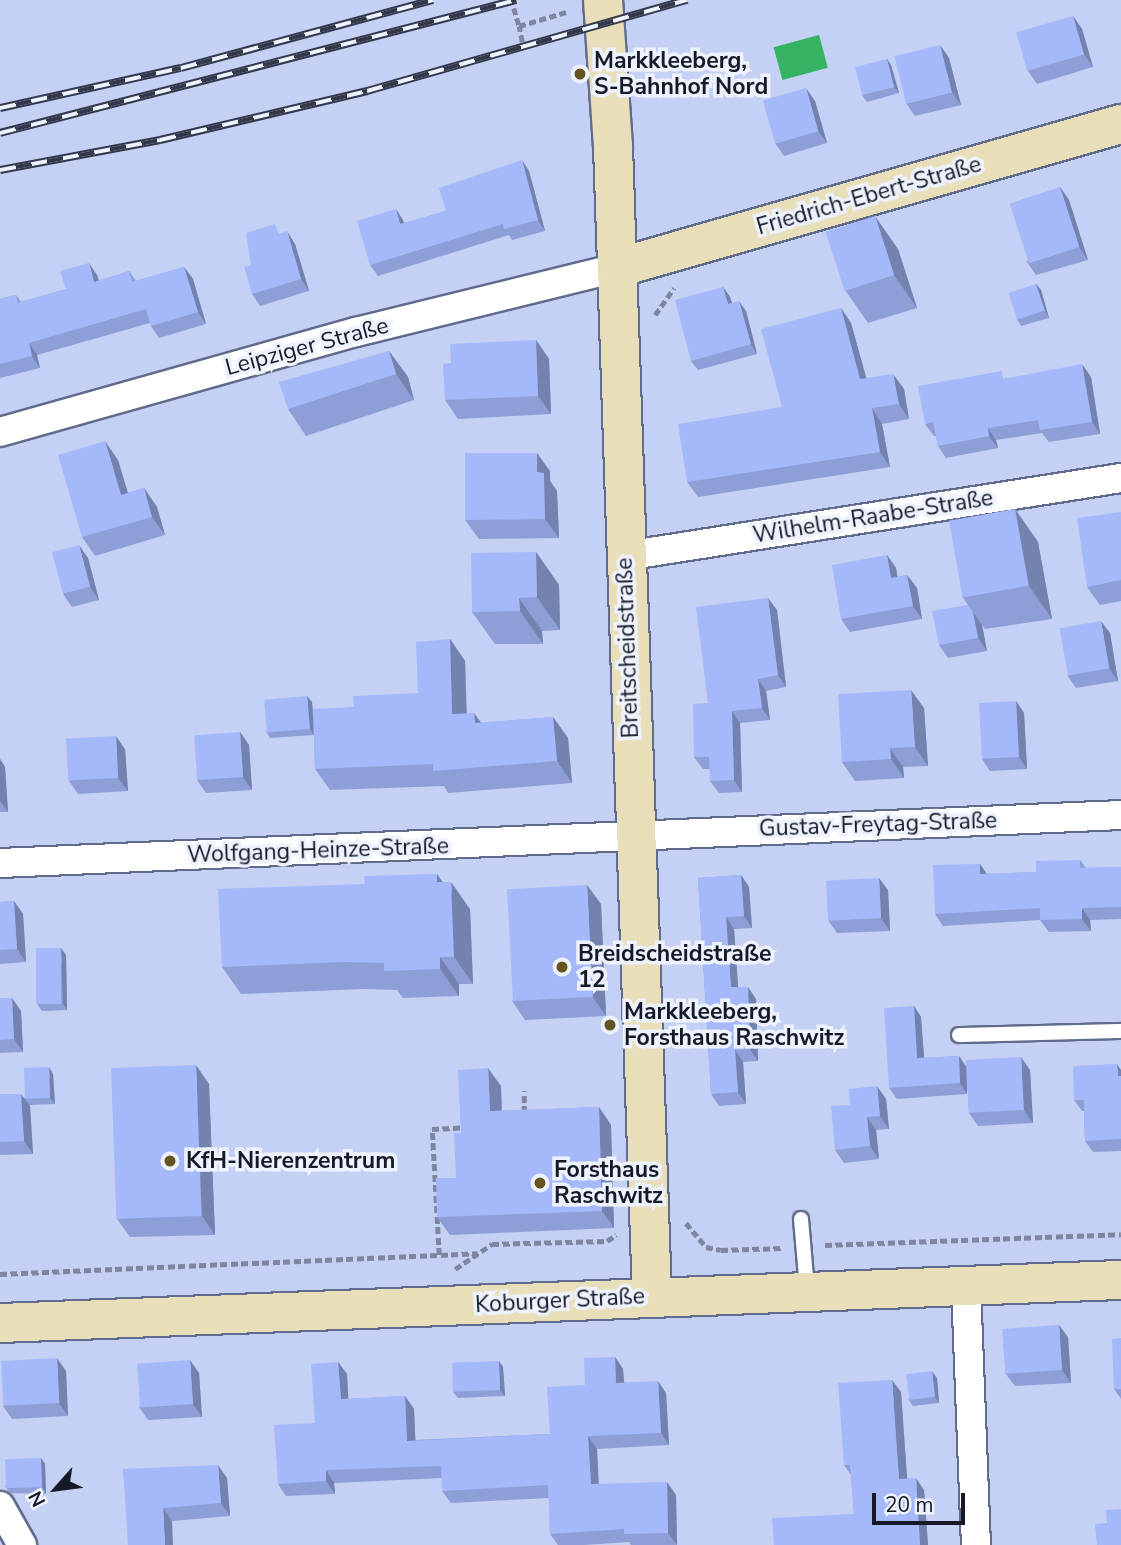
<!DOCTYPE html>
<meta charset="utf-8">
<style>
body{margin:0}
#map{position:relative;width:1121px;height:1545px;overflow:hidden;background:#c4d0f4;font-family:"Nunito Sans",sans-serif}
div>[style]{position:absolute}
.water>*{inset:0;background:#36b362;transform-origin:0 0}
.path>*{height:4.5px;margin-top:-2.25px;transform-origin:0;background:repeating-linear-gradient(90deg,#7e86a1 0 7px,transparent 0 10.5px)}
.roads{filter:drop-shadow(2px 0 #616b8b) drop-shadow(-2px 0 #616b8b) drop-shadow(0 2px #616b8b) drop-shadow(0 -2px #616b8b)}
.lane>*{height:14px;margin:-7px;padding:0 7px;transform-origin:7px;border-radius:7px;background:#fff}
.street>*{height:28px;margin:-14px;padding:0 14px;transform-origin:14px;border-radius:14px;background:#fff}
.secondary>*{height:38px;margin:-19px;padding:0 19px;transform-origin:19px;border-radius:19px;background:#e8deb9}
.rail>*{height:8px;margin-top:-4px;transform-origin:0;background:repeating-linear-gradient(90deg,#eef2fd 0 16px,#33394a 0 32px);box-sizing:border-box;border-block:2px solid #33394a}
.wall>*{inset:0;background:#8e9fd7}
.shaded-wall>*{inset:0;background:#7482af}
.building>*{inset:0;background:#a5b9fa;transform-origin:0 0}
.dots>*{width:19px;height:19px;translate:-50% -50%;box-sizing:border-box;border:4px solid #eef2fd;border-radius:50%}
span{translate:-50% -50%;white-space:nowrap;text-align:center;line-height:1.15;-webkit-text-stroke:7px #eef2fd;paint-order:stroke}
.poi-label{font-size:23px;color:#161a27;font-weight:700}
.left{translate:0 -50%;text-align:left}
.street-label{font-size:23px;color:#161a27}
.north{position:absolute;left:21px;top:1454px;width:70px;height:70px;-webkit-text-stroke:5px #eef2fd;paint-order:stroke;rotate:242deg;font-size:19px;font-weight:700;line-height:28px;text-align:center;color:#161a27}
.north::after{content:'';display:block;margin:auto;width:24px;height:32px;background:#161a27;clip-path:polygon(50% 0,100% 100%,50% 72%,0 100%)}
.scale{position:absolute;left:872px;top:1493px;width:93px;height:32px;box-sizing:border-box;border:4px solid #161a27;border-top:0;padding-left:9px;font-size:21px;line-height:24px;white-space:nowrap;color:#161a27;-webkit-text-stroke:5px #eef2fd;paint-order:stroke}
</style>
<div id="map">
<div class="water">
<i style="left:819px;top:35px;width:34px;height:47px;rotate:75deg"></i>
</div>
<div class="path">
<i style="left:514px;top:8px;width:19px;rotate:74deg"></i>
<i style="left:522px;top:42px;width:16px;rotate:-101deg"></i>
<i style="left:519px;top:26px;width:52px;rotate:-16.7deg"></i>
<i style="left:655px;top:315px;width:33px;rotate:-55deg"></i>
<i style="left:524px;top:1113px;width:22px;rotate:-90deg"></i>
<i style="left:686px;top:1223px;width:31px;rotate:50deg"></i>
<i style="left:706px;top:1247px;width:15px;rotate:11deg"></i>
<i style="left:721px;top:1250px;width:60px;rotate:-1.9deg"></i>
<i style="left:825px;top:1245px;width:296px;rotate:-2.1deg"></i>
<i style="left:439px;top:1255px;width:126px;rotate:-93.2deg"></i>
<i style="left:432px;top:1129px;width:35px;rotate:-3deg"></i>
<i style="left:455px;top:1269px;width:45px;rotate:-34deg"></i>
<i style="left:492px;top:1244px;width:115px;rotate:-1.5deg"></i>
<i style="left:607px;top:1241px;width:11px;rotate:-34deg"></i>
<i style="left:0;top:1274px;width:478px;rotate:-2.5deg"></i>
</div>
<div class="roads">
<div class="lane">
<i style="left:959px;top:1035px;width:162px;rotate:-1.4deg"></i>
<i style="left:801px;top:1219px;width:70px;rotate:85.1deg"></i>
</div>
<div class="street">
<i style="left:0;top:432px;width:370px;rotate:-15.7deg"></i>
<i style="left:356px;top:332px;width:269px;rotate:-13.8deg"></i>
<i style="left:625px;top:556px;width:502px;rotate:-8.94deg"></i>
<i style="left:0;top:863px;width:1122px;rotate:-2.45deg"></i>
<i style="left:966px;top:1286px;width:259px;rotate:87.8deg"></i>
<i style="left:0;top:1506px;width:45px;rotate:60.6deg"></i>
</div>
<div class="secondary">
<i style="left:603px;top:0;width:146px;rotate:86.1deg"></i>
<i style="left:613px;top:146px;width:1151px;rotate:88.06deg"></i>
<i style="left:617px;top:268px;width:524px;rotate:-15.95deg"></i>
<i style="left:0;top:1323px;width:1122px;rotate:-2.2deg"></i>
</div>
</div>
<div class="rail">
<i style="left:0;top:108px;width:185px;rotate:-12.5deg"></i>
<i style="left:181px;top:68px;width:261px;rotate:-15.1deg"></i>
<i style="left:0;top:133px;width:533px;rotate:-14.45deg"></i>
<i style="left:0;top:170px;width:163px;rotate:-10.6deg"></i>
<i style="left:160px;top:140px;width:213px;rotate:-13.3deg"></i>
<i style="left:367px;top:91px;width:333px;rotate:-15.9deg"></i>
</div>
<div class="wall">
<i style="clip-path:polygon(1073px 16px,1082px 29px,1093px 67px,1037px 84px,1028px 71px)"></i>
<i style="clip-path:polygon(940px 45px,949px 58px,961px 105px,915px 116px,906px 103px)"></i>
<i style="clip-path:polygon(887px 59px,891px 65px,899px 93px,867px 102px,862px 95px)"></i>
<i style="clip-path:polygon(815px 101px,827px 143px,784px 156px,775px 143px)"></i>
<i style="clip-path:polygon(529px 171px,545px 231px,512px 240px,509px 235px,378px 276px,370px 265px,396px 209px,404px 223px,446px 211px)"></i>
<i style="clip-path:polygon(1060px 187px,1069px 200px,1088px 260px,1036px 275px,1027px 262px)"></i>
<i style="clip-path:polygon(282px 233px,295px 244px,309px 291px,260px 306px,252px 294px,251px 265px)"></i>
<i style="clip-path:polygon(898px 249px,917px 308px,868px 323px,845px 290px)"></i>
<i style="clip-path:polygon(184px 267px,193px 279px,206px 324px,159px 338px,151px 326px,150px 323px,37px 355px,40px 368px,0 378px,0 299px,16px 295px,21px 302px,66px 289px,97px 275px,99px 281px,129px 271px,136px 281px)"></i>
<i style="clip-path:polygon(1036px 284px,1041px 290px,1049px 318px,1021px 326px,1017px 319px)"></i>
<i style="clip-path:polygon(723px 287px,730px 297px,732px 303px,746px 311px,757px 354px,698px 370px,691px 361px)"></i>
<i style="clip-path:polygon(841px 308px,851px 323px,866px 378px,904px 389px,909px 419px,882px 424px,890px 467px,698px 497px,687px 482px,782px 407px)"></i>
<i style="clip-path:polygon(536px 340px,549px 359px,551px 414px,458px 419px,445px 400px,451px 363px)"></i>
<i style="clip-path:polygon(389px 351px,408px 377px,414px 400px,306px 436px,288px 409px)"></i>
<i style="clip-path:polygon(1091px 377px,1100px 434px,1049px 442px,1042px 433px,996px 440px,998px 448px,946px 458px,938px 446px,936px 436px,934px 436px,925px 424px,1007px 378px)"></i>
<i style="clip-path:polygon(118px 460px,128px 493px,144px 488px,157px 507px,165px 535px,95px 556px,82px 537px)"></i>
<i style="clip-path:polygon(550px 471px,550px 481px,557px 491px,559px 538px,479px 539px,465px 520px)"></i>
<i style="clip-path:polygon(1015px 509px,1038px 542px,1052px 619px,985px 629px,982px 625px,987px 651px,948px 658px,939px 645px,968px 605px,962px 596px)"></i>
<i style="clip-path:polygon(1121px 512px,1121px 601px,1100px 605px,1087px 587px)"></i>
<i style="clip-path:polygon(536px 552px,559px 585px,560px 630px,542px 631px,543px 644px,495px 644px,472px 612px)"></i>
<i style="clip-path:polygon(887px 555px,896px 568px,897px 577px,907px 575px,917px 588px,922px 619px,850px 632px,841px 619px)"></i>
<i style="clip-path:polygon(88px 558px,99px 600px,72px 607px,63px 594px)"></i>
<i style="clip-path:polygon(777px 610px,786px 687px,766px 691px,770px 720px,740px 723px,742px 792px,719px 793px,710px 781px,710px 769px,703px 769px,694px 757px,708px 703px)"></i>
<i style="clip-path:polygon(1110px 633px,1118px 681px,1076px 688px,1067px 675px)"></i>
<i style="clip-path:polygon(450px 639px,465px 661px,467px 714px,474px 713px,481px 723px,553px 717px,568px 738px,572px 783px,448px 793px,444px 786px,330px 790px,315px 769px,314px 735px,270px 738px,266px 731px,312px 702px,313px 712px,354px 707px,418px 693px)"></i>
<i style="clip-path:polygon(1016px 701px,1024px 713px,1027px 769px,990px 771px,982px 759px)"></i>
<i style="clip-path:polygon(924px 708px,928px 766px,903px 767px,904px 778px,855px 781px,842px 762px)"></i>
<i style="clip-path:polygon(240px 732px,249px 745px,252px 790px,206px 793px,197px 780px)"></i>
<i style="clip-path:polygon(125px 749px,128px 791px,78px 794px,69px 781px)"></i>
<i style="clip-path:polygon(0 759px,5px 767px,8px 812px,0 812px)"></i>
<i style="clip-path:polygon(1080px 860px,1086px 868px,1121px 867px,1121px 919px,1090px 920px,1091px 931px,1049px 932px,1040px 920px,943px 926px,935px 914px,980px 864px,987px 874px,1036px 872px)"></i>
<i style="clip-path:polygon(741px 875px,749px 887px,752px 928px,734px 929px,738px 987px,756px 999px,758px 1061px,743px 1062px,746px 1104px,719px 1106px,711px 1094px,698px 878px)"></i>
<i style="clip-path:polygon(443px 882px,470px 909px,473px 984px,459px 984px,459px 996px,403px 998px,397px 990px,363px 989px,241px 994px,222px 967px)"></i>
<i style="clip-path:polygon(888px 890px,890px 931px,837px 933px,828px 920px)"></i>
<i style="clip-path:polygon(14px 901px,23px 914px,26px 962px,0 964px,0 902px)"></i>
<i style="clip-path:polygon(601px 904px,606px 1016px,525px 1020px,512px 1001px)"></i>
<i style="clip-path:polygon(66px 955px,67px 1010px,42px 1011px,37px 1004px)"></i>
<i style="clip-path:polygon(0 998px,21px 1011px,23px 1052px,0 1053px)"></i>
<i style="clip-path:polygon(914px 1006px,921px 1017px,924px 1058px,959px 1056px,966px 1066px,1030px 1070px,1033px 1123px,978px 1126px,969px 1113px,967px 1076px,967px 1094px,897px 1099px,889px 1088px)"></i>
<i style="clip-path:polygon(1121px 1070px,1121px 1151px,1093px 1152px,1085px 1141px,1084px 1111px,1082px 1111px,1074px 1100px)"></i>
<i style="clip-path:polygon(53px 1074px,55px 1104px,30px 1105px,33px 1154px,0 1155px,0 1094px,24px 1098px)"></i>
<i style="clip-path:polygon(209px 1084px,215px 1235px,130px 1237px,117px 1219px)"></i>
<i style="clip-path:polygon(501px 1086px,502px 1111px,599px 1107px,611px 1125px,614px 1228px,450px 1235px,437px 1217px,456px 1178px,461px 1133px)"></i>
<i style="clip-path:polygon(886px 1099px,889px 1129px,876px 1130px,879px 1159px,844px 1163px,835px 1150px,850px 1105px)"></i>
<i style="clip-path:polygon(1068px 1337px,1071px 1383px,1015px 1386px,1005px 1373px)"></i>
<i style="clip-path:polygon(615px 1357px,623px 1369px,624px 1382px,666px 1393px,669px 1445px,597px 1449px,599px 1484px,676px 1495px,677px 1545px,631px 1545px,629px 1542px,584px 1545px,558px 1545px,550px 1534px,549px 1498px,451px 1503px,442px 1491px,442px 1478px,334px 1483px,335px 1494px,286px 1496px,278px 1484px,315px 1423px,338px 1362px,347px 1374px,348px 1399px,405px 1396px,414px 1409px,415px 1440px,550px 1434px,585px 1385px)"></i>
<i style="clip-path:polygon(499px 1361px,503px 1367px,505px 1396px,458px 1398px,453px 1392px)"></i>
<i style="clip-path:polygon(66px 1371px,68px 1416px,12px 1419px,3px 1406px)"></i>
<i style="clip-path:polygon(199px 1373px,202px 1417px,148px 1420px,139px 1407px)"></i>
<i style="clip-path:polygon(937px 1378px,939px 1403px,913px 1406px,908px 1399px)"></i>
<i style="clip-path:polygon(1114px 1389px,1121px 1389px,1121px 1399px)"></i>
<i style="clip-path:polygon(901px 1392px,907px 1478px,924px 1490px,928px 1545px,774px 1545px,854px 1514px,851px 1475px,844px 1465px)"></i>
<i style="clip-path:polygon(41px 1458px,45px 1464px,46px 1494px,10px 1493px,5px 1486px)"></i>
<i style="clip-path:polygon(123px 1469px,227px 1478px,230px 1516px,172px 1521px)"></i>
</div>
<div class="shaded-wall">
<i style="clip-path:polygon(1073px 16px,1082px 29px,1093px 67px,1084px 54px)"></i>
<i style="clip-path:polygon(940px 45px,949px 58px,961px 105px,952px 92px)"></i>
<i style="clip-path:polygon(887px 59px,891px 65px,899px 93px,894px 87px)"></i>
<i style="clip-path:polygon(806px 88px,815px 101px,827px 143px,818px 131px)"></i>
<i style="clip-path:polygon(522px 160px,529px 171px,545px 231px,538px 220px)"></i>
<i style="clip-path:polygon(1060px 187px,1069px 200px,1088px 260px,1079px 247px)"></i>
<i style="clip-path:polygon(396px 209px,403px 220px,408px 235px,400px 224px)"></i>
<i style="clip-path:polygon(875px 216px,898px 249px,917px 308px,894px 275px)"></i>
<i style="clip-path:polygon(287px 231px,295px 244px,309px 291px,301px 279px)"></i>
<i style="clip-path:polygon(89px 263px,97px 275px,103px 294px,94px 282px)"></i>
<i style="clip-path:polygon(184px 267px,193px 279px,206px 324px,198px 312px)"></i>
<i style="clip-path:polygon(1036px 284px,1041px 290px,1049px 318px,1045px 311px)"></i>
<i style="clip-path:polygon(723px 287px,730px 297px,735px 314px,728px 304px)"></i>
<i style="clip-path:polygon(739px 301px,746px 311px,757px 354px,751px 344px)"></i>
<i style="clip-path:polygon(841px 308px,851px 323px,871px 395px,860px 379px)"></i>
<i style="clip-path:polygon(536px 340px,549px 359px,551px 414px,538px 396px)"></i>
<i style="clip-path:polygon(29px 343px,37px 355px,40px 368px,32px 356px)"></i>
<i style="clip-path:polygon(389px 351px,408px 377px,414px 400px,396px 374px)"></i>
<i style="clip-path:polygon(1082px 364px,1091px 377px,1100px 434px,1092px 422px)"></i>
<i style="clip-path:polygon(893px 374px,904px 389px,909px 419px,899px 404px)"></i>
<i style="clip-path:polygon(872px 408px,882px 424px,890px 467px,880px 452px)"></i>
<i style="clip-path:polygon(988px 428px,996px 440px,998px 448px,989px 436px)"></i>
<i style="clip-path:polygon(105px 441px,118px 460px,134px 514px,121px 495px)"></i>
<i style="clip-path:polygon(537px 453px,550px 471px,550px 481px,557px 491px,559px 538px,545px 519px,537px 472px)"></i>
<i style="clip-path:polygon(144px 488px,157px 507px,165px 535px,152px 517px)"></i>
<i style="clip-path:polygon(1015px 509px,1038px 542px,1052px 619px,1029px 586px)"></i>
<i style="clip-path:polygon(79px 545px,88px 558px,99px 600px,90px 587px)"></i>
<i style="clip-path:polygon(536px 552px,559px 585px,560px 630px,537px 597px)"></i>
<i style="clip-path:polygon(887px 555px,896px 568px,900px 591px,891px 578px)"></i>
<i style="clip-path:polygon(907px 575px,917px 588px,922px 619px,913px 606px)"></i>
<i style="clip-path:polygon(519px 598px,542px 631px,543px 644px,520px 611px)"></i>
<i style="clip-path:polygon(768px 598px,777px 610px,786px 687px,778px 675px)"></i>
<i style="clip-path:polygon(973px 612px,982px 625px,987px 651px,978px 638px)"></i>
<i style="clip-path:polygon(1101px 621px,1110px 633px,1118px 681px,1109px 668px)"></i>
<i style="clip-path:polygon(450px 639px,465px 661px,467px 736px,452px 714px)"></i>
<i style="clip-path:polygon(758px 679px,766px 691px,770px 720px,762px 708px)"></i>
<i style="clip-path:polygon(911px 690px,924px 708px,928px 766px,915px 747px)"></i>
<i style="clip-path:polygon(307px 696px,312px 702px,314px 735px,310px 729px)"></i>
<i style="clip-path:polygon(1016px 701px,1024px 713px,1027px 769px,1019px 757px)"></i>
<i style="clip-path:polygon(732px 711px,740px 723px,742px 792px,734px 780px)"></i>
<i style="clip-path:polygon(474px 713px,489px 734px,475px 723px)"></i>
<i style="clip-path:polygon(553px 717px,568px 738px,572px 783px,557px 761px)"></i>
<i style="clip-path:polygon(240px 732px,249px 745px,252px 790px,243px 777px)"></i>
<i style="clip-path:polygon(116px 736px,125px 749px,128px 791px,118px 778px)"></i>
<i style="clip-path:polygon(890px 748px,903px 767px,904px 778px,891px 759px)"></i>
<i style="clip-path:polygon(0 759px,5px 767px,8px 812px,0 801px)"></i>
<i style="clip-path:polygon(980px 864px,988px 876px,980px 874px)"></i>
<i style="clip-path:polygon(437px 874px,452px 895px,451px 882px,470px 909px,473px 984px,454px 957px,437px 882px)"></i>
<i style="clip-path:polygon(741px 875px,749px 887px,752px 928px,744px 916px)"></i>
<i style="clip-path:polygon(879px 878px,888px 890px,890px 931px,881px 918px)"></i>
<i style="clip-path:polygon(587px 885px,601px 904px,606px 1016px,593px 997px)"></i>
<i style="clip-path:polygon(14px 901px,23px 914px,26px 962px,17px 949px)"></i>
<i style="clip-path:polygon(1082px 908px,1090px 920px,1091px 931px,1082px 919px)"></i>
<i style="clip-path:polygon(726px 917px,734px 929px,739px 999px,731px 987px)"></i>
<i style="clip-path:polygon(61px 948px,66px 955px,67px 1010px,63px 1004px)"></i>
<i style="clip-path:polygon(440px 957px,459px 984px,459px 996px,440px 969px)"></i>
<i style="clip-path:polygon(748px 987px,756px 999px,758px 1061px,750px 1049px)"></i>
<i style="clip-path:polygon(12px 998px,21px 1011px,23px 1052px,14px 1039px)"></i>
<i style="clip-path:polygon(914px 1006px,921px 1017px,925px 1069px,917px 1058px)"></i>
<i style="clip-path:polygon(735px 1050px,743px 1062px,746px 1104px,738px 1092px)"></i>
<i style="clip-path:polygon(959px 1056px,966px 1067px,967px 1094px,960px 1083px)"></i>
<i style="clip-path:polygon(1021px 1057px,1030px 1070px,1033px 1123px,1024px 1110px)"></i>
<i style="clip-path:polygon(1117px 1064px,1121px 1070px,1121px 1081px,1118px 1076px)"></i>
<i style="clip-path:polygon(196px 1065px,209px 1084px,215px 1235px,202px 1216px)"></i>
<i style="clip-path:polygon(49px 1067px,53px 1074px,55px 1104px,50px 1098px)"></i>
<i style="clip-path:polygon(488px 1068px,501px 1086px,502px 1129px,490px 1111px)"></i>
<i style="clip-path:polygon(877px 1086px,886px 1099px,889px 1129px,880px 1116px)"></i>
<i style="clip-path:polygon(21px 1094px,30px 1106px,33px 1154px,24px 1141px)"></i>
<i style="clip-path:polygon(599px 1107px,611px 1125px,614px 1228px,602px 1211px)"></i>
<i style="clip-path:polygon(867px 1117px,876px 1130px,879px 1159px,870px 1146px)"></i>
<i style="clip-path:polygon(1059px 1325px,1068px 1337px,1071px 1383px,1062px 1370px)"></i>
<i style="clip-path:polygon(615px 1357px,623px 1369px,625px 1395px,616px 1383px)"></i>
<i style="clip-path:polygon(57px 1358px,66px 1371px,68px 1416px,59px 1403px)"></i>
<i style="clip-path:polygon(190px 1360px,199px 1373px,202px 1417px,193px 1404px)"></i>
<i style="clip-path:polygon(499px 1361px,503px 1367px,505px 1396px,500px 1390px)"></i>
<i style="clip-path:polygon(338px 1362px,347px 1374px,349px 1411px,341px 1399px)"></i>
<i style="clip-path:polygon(932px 1371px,937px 1378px,939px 1403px,935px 1397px)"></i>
<i style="clip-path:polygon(892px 1380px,901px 1392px,908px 1491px,899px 1479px)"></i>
<i style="clip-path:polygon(658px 1381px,666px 1393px,669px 1445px,661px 1433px)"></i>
<i style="clip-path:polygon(405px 1396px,414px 1409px,416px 1453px,407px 1441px)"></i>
<i style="clip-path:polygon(588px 1436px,597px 1449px,599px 1497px,591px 1484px)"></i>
<i style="clip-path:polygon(41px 1458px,45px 1464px,46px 1494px,42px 1487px)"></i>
<i style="clip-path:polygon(218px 1465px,227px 1478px,230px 1516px,221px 1503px)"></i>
<i style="clip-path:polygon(326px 1470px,334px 1483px,335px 1494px,326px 1481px)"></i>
<i style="clip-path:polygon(916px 1478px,924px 1490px,928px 1545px,920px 1545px)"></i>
<i style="clip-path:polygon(667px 1482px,676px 1495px,677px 1545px,668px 1533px)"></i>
<i style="clip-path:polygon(163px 1508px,172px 1521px,173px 1545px,165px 1545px)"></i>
</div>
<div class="building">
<i style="left:1073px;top:16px;width:40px;height:59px;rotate:74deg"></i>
<i style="left:940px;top:45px;width:49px;height:47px;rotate:76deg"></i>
<i style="left:887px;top:59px;width:29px;height:33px;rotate:76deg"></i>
<i style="left:806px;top:88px;width:45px;height:45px;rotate:74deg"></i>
<i style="clip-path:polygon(522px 160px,538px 220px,504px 229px,503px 224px,370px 265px,357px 221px,396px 209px,400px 224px,446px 211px,439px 188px)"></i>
<i style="left:1060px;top:187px;width:63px;height:53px;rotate:72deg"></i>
<i style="left:875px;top:216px;width:62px;height:52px;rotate:72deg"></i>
<i style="clip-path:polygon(275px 224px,279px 234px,287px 231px,301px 279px,252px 294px,244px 267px,251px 265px,246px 233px)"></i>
<i style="clip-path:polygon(89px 263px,94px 282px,129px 271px,132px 282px,184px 267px,198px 312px,151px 326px,146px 309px,29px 343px,32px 356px,0 364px,0 299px,16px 295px,18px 303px,66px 289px,60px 271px)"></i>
<i style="left:1036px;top:284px;width:28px;height:29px;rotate:72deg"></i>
<i style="clip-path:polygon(723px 287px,728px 304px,739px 301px,751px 344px,691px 361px,675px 300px)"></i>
<i style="clip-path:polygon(841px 308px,860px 379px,893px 374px,899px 404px,872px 408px,880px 452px,687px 482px,678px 424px,782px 407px,761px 329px)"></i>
<i style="clip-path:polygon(536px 340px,538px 396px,445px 400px,443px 364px,451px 363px,450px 344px)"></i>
<i style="clip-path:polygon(389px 351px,396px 374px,288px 409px,279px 382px)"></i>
<i style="clip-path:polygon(1082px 364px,1092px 422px,1040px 430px,1038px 420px,988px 428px,989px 436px,938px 446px,933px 422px,925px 424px,918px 386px,1002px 371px,1003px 379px)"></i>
<i style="clip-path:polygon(105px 441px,121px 495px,144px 488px,152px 517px,82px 537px,58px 455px)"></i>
<i style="clip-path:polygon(465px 453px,537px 453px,537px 472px,544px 473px,545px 519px,465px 520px)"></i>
<i style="left:1015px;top:509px;width:78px;height:67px;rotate:80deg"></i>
<i style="clip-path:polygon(1121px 512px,1121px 580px,1087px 587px,1077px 518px)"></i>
<i style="left:79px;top:545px;width:43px;height:28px;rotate:75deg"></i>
<i style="clip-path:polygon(536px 552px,537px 597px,519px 598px,520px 611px,472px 612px,471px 553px)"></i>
<i style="clip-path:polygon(887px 555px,891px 578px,907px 575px,913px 606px,841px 619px,832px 565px)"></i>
<i style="clip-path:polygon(768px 598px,778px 675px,758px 679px,762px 708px,732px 711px,734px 780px,710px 781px,709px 757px,694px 757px,693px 704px,708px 703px,696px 607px)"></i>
<i style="clip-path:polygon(968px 605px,973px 612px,978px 638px,939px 645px,932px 611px)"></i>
<i style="left:1101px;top:621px;width:48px;height:42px;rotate:80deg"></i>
<i style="clip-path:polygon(450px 639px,452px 714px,474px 713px,475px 723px,553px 717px,557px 761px,433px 771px,433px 764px,315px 769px,313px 709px,354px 707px,353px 696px,418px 693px,416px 642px)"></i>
<i style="clip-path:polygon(911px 690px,915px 747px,890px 748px,891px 759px,842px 762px,838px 694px)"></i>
<i style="left:307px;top:696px;width:33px;height:43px;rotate:85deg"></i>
<i style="left:1016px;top:701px;width:56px;height:37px;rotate:87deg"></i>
<i style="left:240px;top:732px;width:45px;height:46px;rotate:86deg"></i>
<i style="left:116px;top:736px;width:42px;height:50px;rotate:87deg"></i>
<i style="clip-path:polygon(1080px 860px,1080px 868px,1121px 867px,1121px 907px,1082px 908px,1082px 919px,1040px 920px,1040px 908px,935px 914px,933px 865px,980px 864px,980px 874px,1036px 872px,1036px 861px)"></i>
<i style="clip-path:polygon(437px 874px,437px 882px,451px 882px,454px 957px,440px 957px,440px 969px,384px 971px,384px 963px,344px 962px,222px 967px,218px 889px,365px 884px,364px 876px)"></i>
<i style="clip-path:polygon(741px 875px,744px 916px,726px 917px,731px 987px,748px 987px,750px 1049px,735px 1050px,738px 1092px,711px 1094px,698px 878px)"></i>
<i style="left:879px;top:878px;width:40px;height:53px;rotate:87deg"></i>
<i style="left:587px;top:885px;width:112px;height:80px;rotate:87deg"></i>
<i style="clip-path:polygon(14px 901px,17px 949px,0 950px,0 902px)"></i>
<i style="left:36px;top:948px;width:25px;height:56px"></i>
<i style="clip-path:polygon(0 998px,12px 998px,14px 1039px,0 1040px)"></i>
<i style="clip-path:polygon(914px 1006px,917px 1058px,959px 1056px,960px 1083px,889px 1088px,884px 1008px)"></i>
<i style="left:1021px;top:1057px;width:53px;height:55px;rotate:87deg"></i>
<i style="clip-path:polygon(1117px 1064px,1118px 1076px,1121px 1076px,1121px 1139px,1085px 1141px,1084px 1100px,1074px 1100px,1073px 1066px)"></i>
<i style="left:196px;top:1065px;width:151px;height:85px;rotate:88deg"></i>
<i style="left:49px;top:1067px;width:31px;height:25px;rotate:88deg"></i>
<i style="clip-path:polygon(488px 1068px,490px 1111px,599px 1107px,602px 1211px,437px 1217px,436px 1178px,456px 1178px,454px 1133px,461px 1133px,458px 1070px)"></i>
<i style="clip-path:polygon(877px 1086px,880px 1116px,867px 1117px,870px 1146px,835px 1150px,831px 1106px,850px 1105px,849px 1089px)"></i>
<i style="clip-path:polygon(0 1094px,21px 1094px,24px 1141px,0 1142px)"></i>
<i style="left:1059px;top:1325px;width:45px;height:57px;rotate:86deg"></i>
<i style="clip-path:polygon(1121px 1338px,1121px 1389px,1114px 1389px,1112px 1339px)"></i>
<i style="clip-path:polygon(615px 1357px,616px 1383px,658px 1381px,661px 1433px,588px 1436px,591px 1484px,667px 1482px,668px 1533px,624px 1534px,624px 1529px,550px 1534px,548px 1485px,442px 1491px,441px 1466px,326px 1470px,326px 1481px,278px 1484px,274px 1425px,315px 1423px,311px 1364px,338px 1362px,341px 1399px,405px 1396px,407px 1441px,550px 1434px,547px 1387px,585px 1385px,584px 1358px)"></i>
<i style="left:57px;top:1358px;width:45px;height:56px;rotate:87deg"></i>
<i style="left:190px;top:1360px;width:44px;height:53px;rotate:86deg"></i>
<i style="left:499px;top:1361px;width:29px;height:47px;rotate:88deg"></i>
<i style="left:932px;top:1371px;width:26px;height:26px;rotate:83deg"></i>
<i style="clip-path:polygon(892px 1380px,899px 1479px,916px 1478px,920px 1545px,774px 1545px,772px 1518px,854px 1514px,850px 1465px,844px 1465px,838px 1383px)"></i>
<i style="left:41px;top:1458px;width:29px;height:36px;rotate:88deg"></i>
<i style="clip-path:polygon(218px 1465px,221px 1503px,163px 1508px,165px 1545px,128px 1545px,123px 1469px)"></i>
<i style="clip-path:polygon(1121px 1509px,1121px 1545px,1097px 1545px,1095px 1524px,1107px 1523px,1106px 1510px)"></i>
</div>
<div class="dots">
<i style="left:580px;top:74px;background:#655421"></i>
<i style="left:562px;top:967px;background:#655421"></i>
<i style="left:610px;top:1025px;background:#655421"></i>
<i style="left:170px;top:1161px;background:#655421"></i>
<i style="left:540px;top:1183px;background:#655421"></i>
</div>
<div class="poi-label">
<span class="left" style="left:594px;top:74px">Markkleeberg,<br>S-Bahnhof Nord</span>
<span class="left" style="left:578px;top:967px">Breidscheidstraße<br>12</span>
<span class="left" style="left:624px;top:1025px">Markkleeberg,<br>Forsthaus Raschwitz</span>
<span class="left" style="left:186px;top:1161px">KfH-Nierenzentrum</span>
<span class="left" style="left:554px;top:1183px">Forsthaus<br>Raschwitz</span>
</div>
<div class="street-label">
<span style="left:869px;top:196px;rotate:-16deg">Friedrich-Ebert-Straße</span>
<span style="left:307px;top:347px;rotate:-15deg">Leipziger Straße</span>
<span style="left:873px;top:517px;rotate:-9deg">Wilhelm-Raabe-Straße</span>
<span style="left:628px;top:648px;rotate:-92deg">Breitscheidstraße</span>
<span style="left:878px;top:825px;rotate:-2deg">Gustav-Freytag-Straße</span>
<span style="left:318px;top:851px;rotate:-2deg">Wolfgang-Heinze-Straße</span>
<span style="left:560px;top:1301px;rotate:-3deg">Koburger Straße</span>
</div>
<div class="north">N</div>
<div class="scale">20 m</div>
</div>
